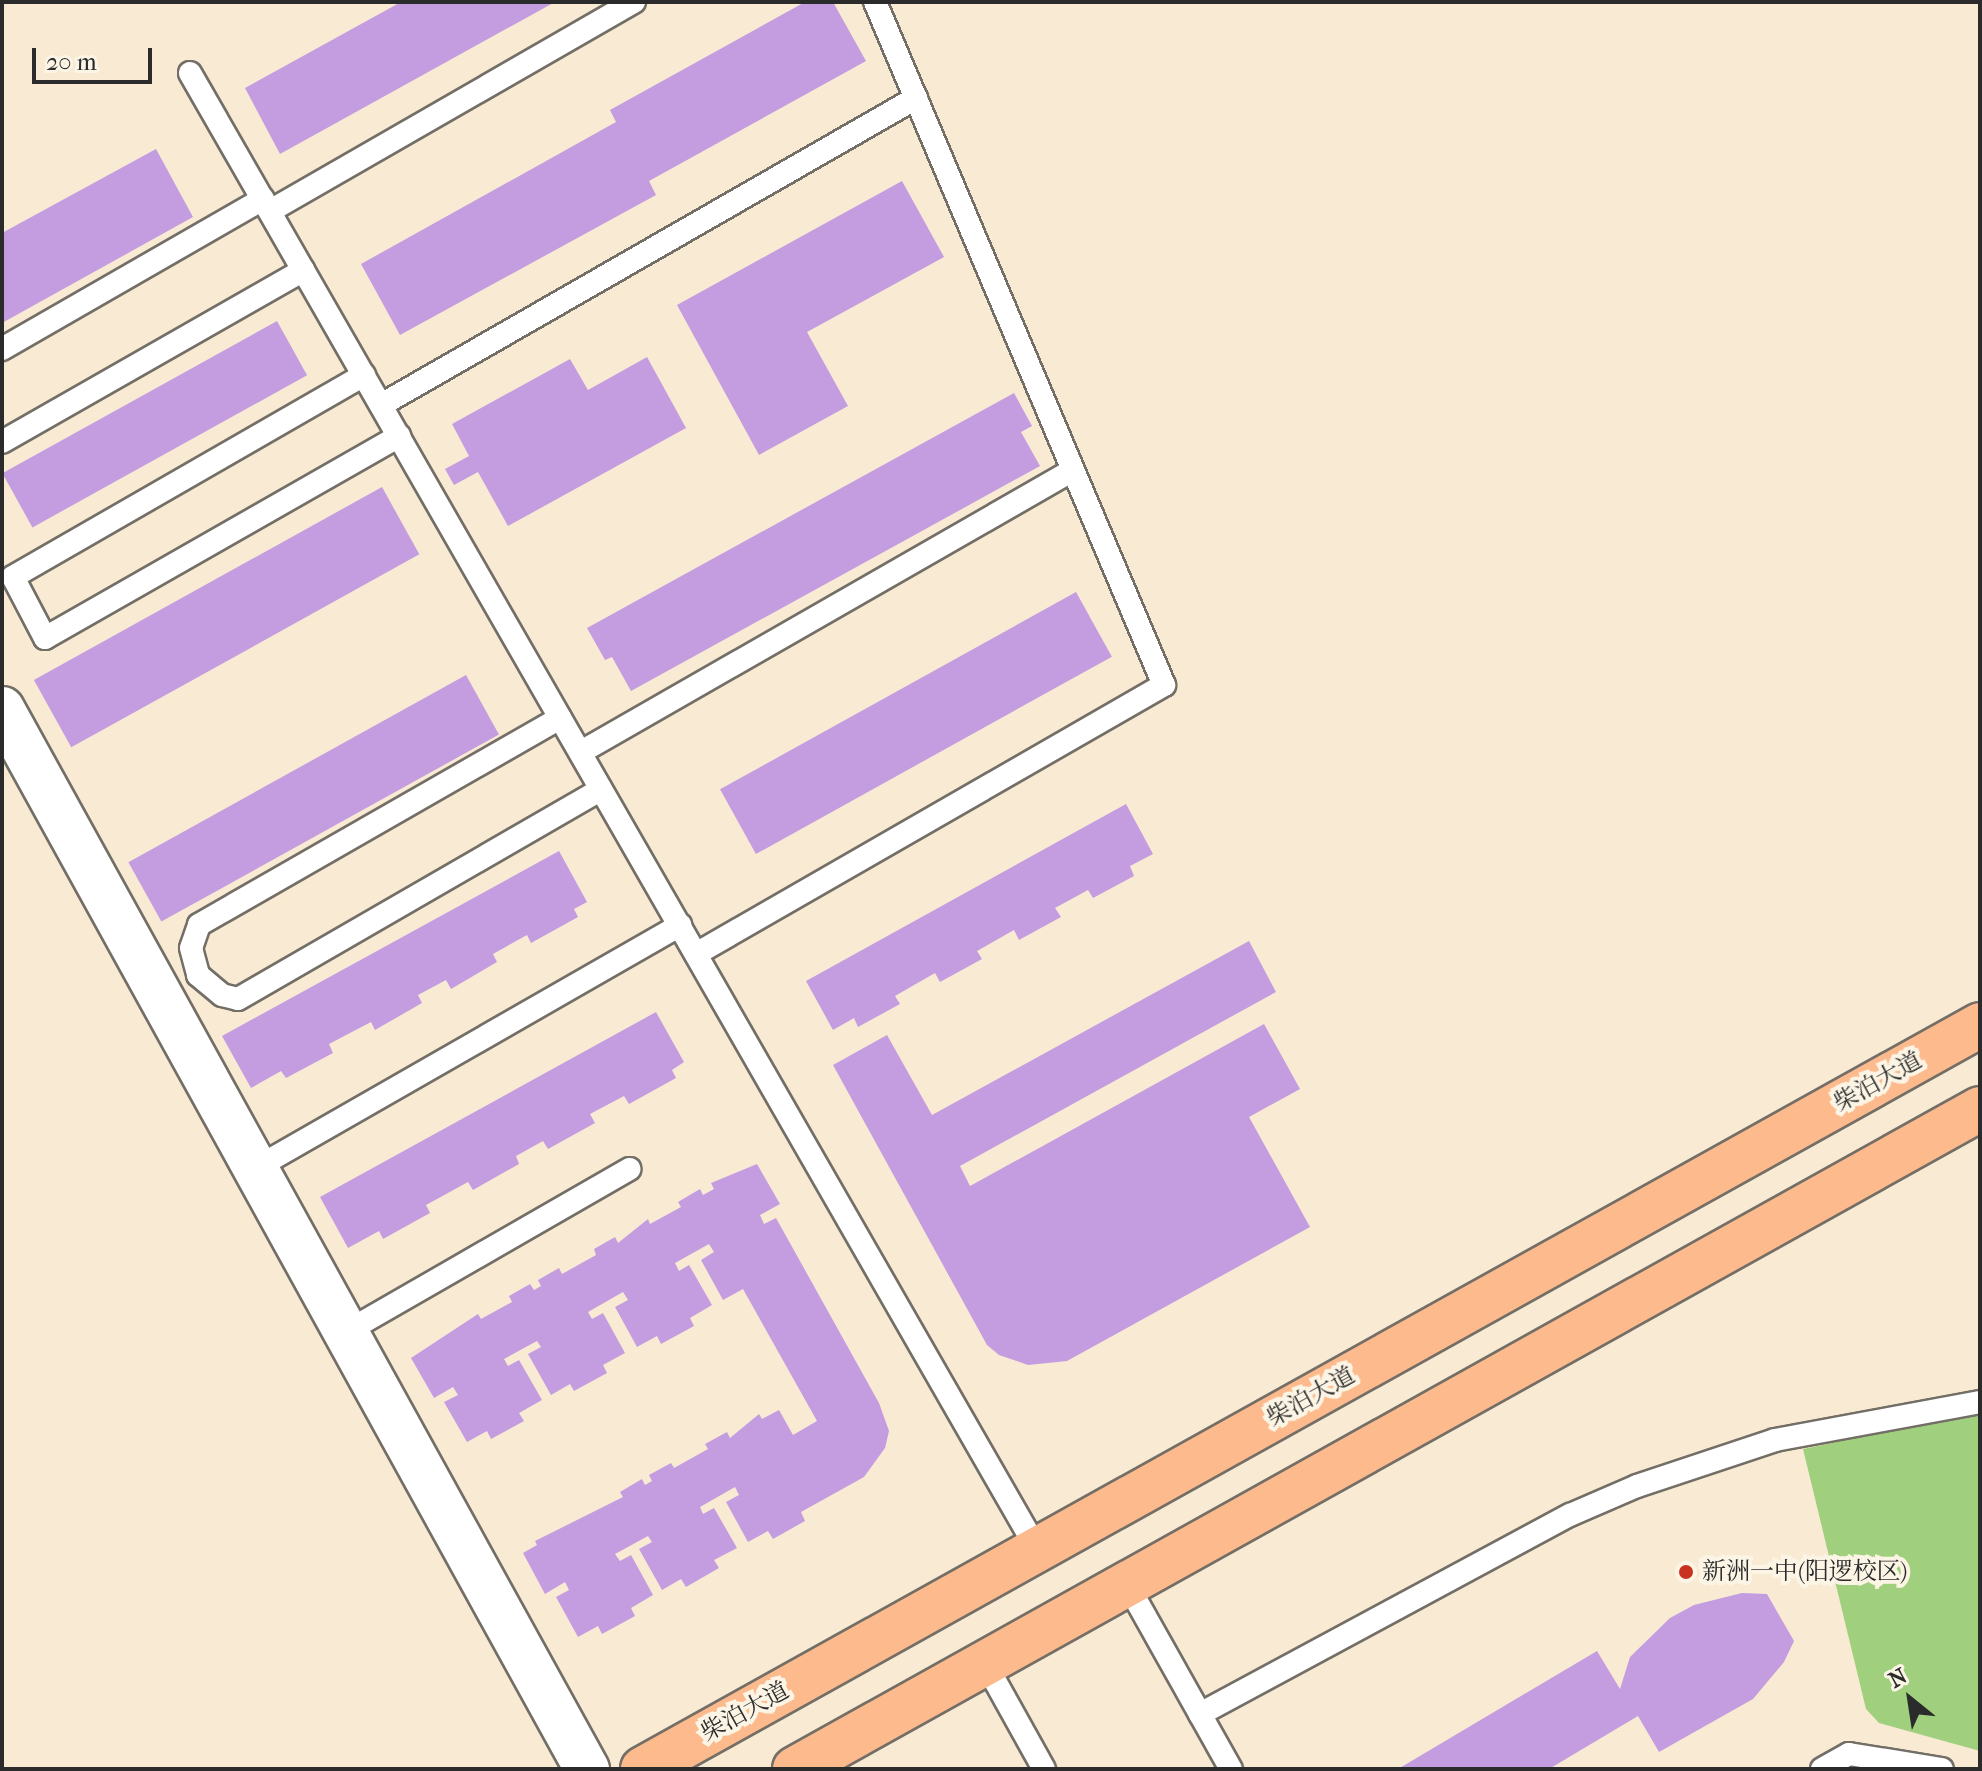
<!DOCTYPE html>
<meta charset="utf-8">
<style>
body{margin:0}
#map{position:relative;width:1982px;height:1771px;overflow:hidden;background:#f8ead3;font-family:"IM FELL French Canon","Noto Serif SC",serif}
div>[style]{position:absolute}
.green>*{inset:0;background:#a0d07e}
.building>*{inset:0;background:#c49de0;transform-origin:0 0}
.roads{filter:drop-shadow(2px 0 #736e66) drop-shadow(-2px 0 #736e66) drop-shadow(0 2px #736e66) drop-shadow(0 -2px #736e66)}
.lane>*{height:22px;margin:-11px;padding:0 11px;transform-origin:11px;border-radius:11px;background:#fff}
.street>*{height:44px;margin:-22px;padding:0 22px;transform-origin:22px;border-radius:22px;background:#fff}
.highway>*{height:44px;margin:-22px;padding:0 22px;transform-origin:22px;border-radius:22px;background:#fcba8d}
.dots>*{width:22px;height:22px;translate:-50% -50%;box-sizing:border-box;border:4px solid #fcf5e5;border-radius:50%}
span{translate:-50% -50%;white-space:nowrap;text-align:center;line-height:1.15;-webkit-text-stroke:8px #fcf5e5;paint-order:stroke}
.street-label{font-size:24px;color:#2b2b2b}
.poi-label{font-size:24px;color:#2b2b2b}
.left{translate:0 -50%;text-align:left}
.frame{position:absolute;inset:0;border:4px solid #2b2b2b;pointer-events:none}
.north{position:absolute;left:1870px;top:1659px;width:80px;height:80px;-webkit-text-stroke:6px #fcf5e5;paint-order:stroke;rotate:330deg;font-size:22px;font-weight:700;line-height:32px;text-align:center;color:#2b2b2b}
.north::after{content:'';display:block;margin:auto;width:28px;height:36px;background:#2b2b2b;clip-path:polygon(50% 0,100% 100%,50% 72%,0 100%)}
.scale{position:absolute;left:32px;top:48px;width:120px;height:36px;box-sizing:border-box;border:4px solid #2b2b2b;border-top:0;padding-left:10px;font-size:24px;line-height:28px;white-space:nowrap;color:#2b2b2b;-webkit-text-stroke:6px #fcf5e5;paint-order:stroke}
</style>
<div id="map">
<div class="green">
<i style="clip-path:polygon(1980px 1412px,1980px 1751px,1879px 1723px,1866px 1709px,1803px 1449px)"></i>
</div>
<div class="building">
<i style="clip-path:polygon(401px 2px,555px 2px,280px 154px,245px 88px)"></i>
<i style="clip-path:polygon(805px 2px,833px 2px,866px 61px,649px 181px,656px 195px,400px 335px,361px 264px,616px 122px,610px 110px)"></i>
<i style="clip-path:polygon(156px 149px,193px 217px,2px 323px,2px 233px)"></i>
<i style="clip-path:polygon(902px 181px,944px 257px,807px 332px,848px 406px,759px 455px,677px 305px)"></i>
<i style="left:277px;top:321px;width:62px;height:314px;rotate:61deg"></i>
<i style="clip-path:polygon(647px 357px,686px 428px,508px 526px,478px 472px,454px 485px,445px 469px,469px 456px,452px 424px,570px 359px,588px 390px)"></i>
<i style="clip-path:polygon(1014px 393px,1032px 426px,1021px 432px,1040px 466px,631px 691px,612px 657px,605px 660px,587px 628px)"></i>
<i style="left:382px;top:487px;width:77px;height:398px;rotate:61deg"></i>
<i style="left:1076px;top:592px;width:74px;height:407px;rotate:61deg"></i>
<i style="left:466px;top:675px;width:68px;height:386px;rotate:61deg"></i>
<i style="clip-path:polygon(1126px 804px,1153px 854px,1130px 866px,1134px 876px,1093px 898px,1088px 890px,1055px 908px,1061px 917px,1019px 940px,1014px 930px,977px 951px,982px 959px,940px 982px,935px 973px,895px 996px,900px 1004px,858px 1027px,854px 1018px,833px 1030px,806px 981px)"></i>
<i style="clip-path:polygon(559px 851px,587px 902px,574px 909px,578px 917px,531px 943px,527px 935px,493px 954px,497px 962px,451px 989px,446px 980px,418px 995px,422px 1003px,375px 1030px,371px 1022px,329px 1044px,333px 1053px,286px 1078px,281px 1071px,251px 1088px,222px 1036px)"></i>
<i style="clip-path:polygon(1249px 941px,1276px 992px,960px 1166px,970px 1186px,1264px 1024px,1300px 1089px,1249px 1117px,1310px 1227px,1067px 1361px,1028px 1365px,999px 1355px,987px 1345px,833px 1065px,887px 1035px,932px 1115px)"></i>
<i style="clip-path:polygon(656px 1012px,684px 1062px,672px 1070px,676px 1078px,629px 1104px,624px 1096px,590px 1114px,595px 1123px,548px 1149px,543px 1141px,516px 1156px,519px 1164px,473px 1190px,468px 1182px,426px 1205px,430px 1213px,383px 1239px,379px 1231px,348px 1248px,320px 1197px)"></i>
<i style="clip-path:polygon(757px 1164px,780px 1204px,760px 1215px,764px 1224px,776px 1218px,879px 1403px,889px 1431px,885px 1448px,864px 1477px,801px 1512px,805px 1521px,773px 1539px,768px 1531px,748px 1542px,726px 1502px,739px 1495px,735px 1487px,700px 1507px,703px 1514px,714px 1508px,737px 1548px,714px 1560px,719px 1568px,686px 1587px,681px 1579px,662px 1590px,639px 1549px,652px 1542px,648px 1536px,615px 1554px,620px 1561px,631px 1555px,653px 1595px,631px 1608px,635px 1616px,602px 1634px,598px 1626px,578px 1637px,556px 1597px,569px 1590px,565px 1582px,545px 1594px,523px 1553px,537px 1545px,535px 1541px,623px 1497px,620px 1492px,642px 1479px,645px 1485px,652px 1481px,649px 1475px,671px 1463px,674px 1468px,708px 1449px,705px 1444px,727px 1432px,730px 1438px,759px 1414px,762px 1419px,779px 1410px,793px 1435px,817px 1421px,743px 1289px,723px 1300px,701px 1260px,714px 1252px,709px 1244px,675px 1263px,679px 1271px,689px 1265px,712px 1305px,690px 1318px,694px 1326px,661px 1344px,657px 1336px,637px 1347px,615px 1307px,628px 1300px,623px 1292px,588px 1312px,592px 1319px,603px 1313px,625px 1353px,603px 1365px,607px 1373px,574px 1391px,570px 1384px,551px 1395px,528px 1354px,541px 1347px,537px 1341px,504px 1359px,508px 1366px,519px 1360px,542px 1400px,519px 1413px,524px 1421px,491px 1439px,487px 1431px,467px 1442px,444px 1402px,458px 1395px,453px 1387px,434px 1398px,411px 1358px,478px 1314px,481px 1319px,512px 1302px,509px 1296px,530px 1284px,534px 1290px,541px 1286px,538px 1280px,559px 1268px,562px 1274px,596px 1255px,594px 1249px,615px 1237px,618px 1243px,648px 1219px,650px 1224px,681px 1207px,678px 1202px,700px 1189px,703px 1195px,714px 1189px,711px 1183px)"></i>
<i style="clip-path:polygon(1742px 1593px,1767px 1594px,1794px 1641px,1784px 1662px,1753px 1699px,1659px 1752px,1638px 1716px,1549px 1769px,1398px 1769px,1597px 1651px,1620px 1689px,1630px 1657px,1670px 1618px,1694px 1605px)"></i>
</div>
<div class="roads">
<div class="lane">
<i style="left:190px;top:73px;width:1702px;rotate:60.15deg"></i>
<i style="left:270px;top:211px;width:420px;rotate:-29.9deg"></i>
<i style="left:2px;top:349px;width:301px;rotate:-29.9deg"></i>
<i style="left:364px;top:375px;width:405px;rotate:150.1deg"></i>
<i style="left:13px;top:577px;width:69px;rotate:62.3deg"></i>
<i style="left:45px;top:638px;width:408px;rotate:-29.7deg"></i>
<i style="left:381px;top:405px;width:617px;rotate:-29.85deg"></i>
<i style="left:2px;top:442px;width:347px;rotate:-29.7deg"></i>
<i style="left:560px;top:718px;width:416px;rotate:150.2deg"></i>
<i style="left:199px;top:925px;width:24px;rotate:109deg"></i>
<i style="left:191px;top:948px;width:28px;rotate:75deg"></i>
<i style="left:198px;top:975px;width:31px;rotate:40deg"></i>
<i style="left:222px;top:995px;width:16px;rotate:14deg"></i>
<i style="left:238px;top:999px;width:419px;rotate:-30deg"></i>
<i style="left:581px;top:752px;width:567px;rotate:-29.82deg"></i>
<i style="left:696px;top:954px;width:540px;rotate:-29.89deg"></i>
<i style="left:1164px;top:685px;width:742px;rotate:-112.93deg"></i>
<i style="left:256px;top:1168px;width:489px;rotate:-29.8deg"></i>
<i style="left:346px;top:1332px;width:327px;rotate:-29.9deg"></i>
<i style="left:1127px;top:1584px;width:212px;rotate:60.7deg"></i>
<i style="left:985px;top:1663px;width:121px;rotate:60.9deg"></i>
<i style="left:1200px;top:1714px;width:420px;rotate:-28.3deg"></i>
<i style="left:1570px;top:1515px;width:73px;rotate:-23.4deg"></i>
<i style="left:1637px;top:1486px;width:145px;rotate:-18.4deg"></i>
<i style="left:1775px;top:1440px;width:208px;rotate:-10.5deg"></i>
<i style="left:1822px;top:1769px;width:31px;rotate:-29deg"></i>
<i style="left:1849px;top:1754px;width:94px;rotate:9.2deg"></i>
</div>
<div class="street">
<i style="left:2px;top:709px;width:1211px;rotate:61.11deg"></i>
</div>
<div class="highway">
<i style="left:643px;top:1769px;width:1530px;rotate:-29.09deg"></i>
<i style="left:795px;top:1769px;width:1356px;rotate:-29.12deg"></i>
</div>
</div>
<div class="dots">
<i style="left:1686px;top:1572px;background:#c8321e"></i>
</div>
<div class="street-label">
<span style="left:1878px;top:1082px;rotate:-29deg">柴泊大道</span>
<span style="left:1311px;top:1397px;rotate:-29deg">柴泊大道</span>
<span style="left:745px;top:1712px;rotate:-29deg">柴泊大道</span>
</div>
<div class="poi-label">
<span class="left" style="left:1702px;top:1572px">新洲一中(阳逻校区)</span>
</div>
<div class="frame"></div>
<div class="north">N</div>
<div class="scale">20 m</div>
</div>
